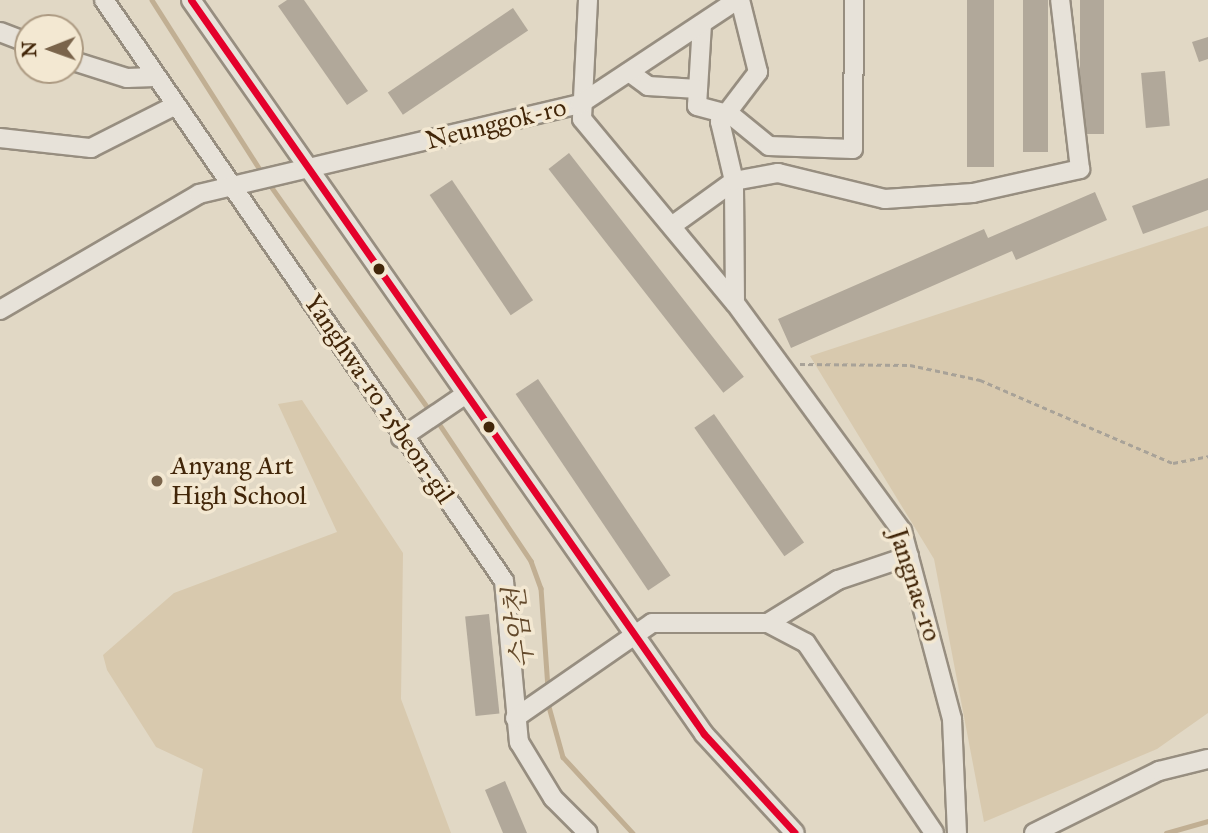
<!DOCTYPE html>
<meta charset="utf-8">
<style>
body{margin:0}
#map{position:relative;width:1208px;height:833px;overflow:hidden;background:#e1d8c5;font-family:"IM FELL Great Primer","Noto Serif KR",serif}
div>[style]{position:absolute}
.green>*{inset:0;background:#d8c9ae}
.stream>*{height:4.5px;margin:-2.25px;padding:0 2.25px;transform-origin:2.25px;border-radius:2.25px;background:#c1af93}
.building>*{inset:0;background:#b1a89a;transform-origin:0 0}
.path>*{height:2.5px;margin-top:-1.25px;transform-origin:0;background:repeating-linear-gradient(90deg,#a8a298 0 5px,transparent 0 8.5px)}
.roads{filter:drop-shadow(2px 0 #978e80) drop-shadow(-2px 0 #978e80) drop-shadow(0 2px #978e80) drop-shadow(0 -2px #978e80)}
.minor>*{height:18px;margin:-9px;padding:0 9px;transform-origin:9px;border-radius:9px;background:#e7e2d9}
.bus-1>*{height:7px;margin:-3.5px;padding:0 3.5px;transform-origin:3.5px;border-radius:3.5px;background:#e4002b}
.dots>*{width:19px;height:19px;translate:-50% -50%;box-sizing:border-box;border:4px solid #f3e8d2;border-radius:50%}
span{translate:-50% -50%;white-space:nowrap;text-align:center;line-height:1.15;-webkit-text-stroke:7px #f3e8d2;paint-order:stroke}
.street-label{font-size:26px;color:#422609}
.poi-label{font-size:26px;color:#422609}
.left{translate:0 -50%;text-align:left}
.water-label{font-size:28px;color:#644a2c;font-style:italic}
.north{position:absolute;left:14px;top:14px;width:70px;height:70px;box-sizing:border-box;background:#f3e8d2;border:2px solid #ac9a82;border-radius:50%;rotate:269deg;font-size:19px;font-weight:700;line-height:28px;text-align:center;color:#422609}
.north::after{content:'';display:block;margin:auto;width:24px;height:32px;background:#7a644b;clip-path:polygon(50% 0,100% 100%,50% 72%,0 100%)}
</style>
<div id="map">
<div class="green">
<i style="clip-path:polygon(1208px 226px,1208px 713px,1157px 749px,984px 822px,934px 559px,810px 356px)"></i>
<i style="clip-path:polygon(302px 400px,403px 553px,401px 699px,451px 833px,192px 833px,203px 769px,156px 747px,107px 670px,103px 655px,174px 593px,337px 532px,278px 404px)"></i>
</div>
<div class="stream">
<i style="left:152px;top:0;width:206px;rotate:57.5deg"></i>
<i style="left:268px;top:182px;width:282px;rotate:54.7deg"></i>
<i style="left:436px;top:419px;width:171px;rotate:56.2deg"></i>
<i style="left:531px;top:561px;width:29px;rotate:70deg"></i>
<i style="left:541px;top:588px;width:99px;rotate:86deg"></i>
<i style="left:548px;top:703px;width:56px;rotate:74.5deg"></i>
<i style="left:563px;top:757px;width:103px;rotate:47.4deg"></i>
<i style="left:1166px;top:833px;width:44px;rotate:-15.9deg"></i>
</div>
<div class="building">
<i style="clip-path:polygon(287px 0,304px 0,368px 91px,347px 105px,278px 6px)"></i>
<i style="left:967px;top:0;width:27px;height:167px"></i>
<i style="left:1023px;top:0;width:25px;height:152px"></i>
<i style="left:1080px;top:0;width:24px;height:134px"></i>
<i style="left:513px;top:8px;width:27px;height:151px;rotate:56deg"></i>
<i style="clip-path:polygon(1208px 37px,1208px 59px,1199px 62px,1192px 42px)"></i>
<i style="left:1165px;top:71px;width:55px;height:24px;rotate:85deg"></i>
<i style="left:569px;top:153px;width:284px;height:26px;rotate:52deg"></i>
<i style="clip-path:polygon(1208px 178px,1208px 210px,1143px 234px,1132px 206px)"></i>
<i style="left:452px;top:180px;width:145px;height:27px;rotate:56deg"></i>
<i style="clip-path:polygon(1095px 192px,1107px 220px,1016px 260px,1012px 251px,791px 348px,778px 319px,984px 229px,988px 238px)"></i>
<i style="left:538px;top:379px;width:237px;height:27px;rotate:56deg"></i>
<i style="left:714px;top:414px;width:157px;height:24px;rotate:55deg"></i>
<i style="left:489px;top:614px;width:100px;height:24px;rotate:84deg"></i>
<i style="clip-path:polygon(505px 781px,527px 833px,503px 833px,485px 790px)"></i>
</div>
<div class="path">
<i style="left:800px;top:364px;width:110px;rotate:0.5deg"></i>
<i style="left:910px;top:365px;width:72px;rotate:12.1deg"></i>
<i style="left:980px;top:380px;width:210px;rotate:23.3deg"></i>
<i style="left:1173px;top:463px;width:36px;rotate:-11deg"></i>
</div>
<div class="roads">
<div class="minor">
<i style="left:104px;top:0;width:705px;rotate:55.45deg"></i>
<i style="left:504px;top:581px;width:162px;rotate:84.7deg"></i>
<i style="left:519px;top:742px;width:66px;rotate:58.7deg"></i>
<i style="left:553px;top:798px;width:49px;rotate:45deg"></i>
<i style="left:191px;top:0;width:896px;rotate:55.05deg"></i>
<i style="left:704px;top:734px;width:134px;rotate:47.4deg"></i>
<i style="left:588px;top:0;width:119px;rotate:92.9deg"></i>
<i style="left:582px;top:119px;width:239px;rotate:50.3deg"></i>
<i style="left:735px;top:303px;width:283px;rotate:53.8deg"></i>
<i style="left:902px;top:531px;width:195px;rotate:75.1deg"></i>
<i style="left:952px;top:719px;width:114px;rotate:87.5deg"></i>
<i style="left:702px;top:24px;width:82px;rotate:93.5deg"></i>
<i style="left:697px;top:106px;width:35px;rotate:15deg"></i>
<i style="left:731px;top:115px;width:49px;rotate:39.2deg"></i>
<i style="left:769px;top:146px;width:84px;rotate:2deg"></i>
<i style="left:853px;top:149px;width:149px;rotate:-89.6deg"></i>
<i style="left:0;top:32px;width:30px;rotate:21deg"></i>
<i style="left:70px;top:60px;width:60px;rotate:17.5deg"></i>
<i style="left:127px;top:78px;width:28px;rotate:-2deg"></i>
<i style="left:629px;top:72px;width:24px;rotate:36deg"></i>
<i style="left:648px;top:86px;width:50px;rotate:3.4deg"></i>
<i style="left:0;top:138px;width:92px;rotate:6.3deg"></i>
<i style="left:91px;top:148px;width:93px;rotate:-26.8deg"></i>
<i style="left:673px;top:225px;width:75px;rotate:-35.8deg"></i>
<i style="left:734px;top:181px;width:45px;rotate:-10.3deg"></i>
<i style="left:778px;top:173px;width:110px;rotate:13.7deg"></i>
<i style="left:885px;top:199px;width:88px;rotate:-3.9deg"></i>
<i style="left:973px;top:193px;width:110px;rotate:-12.6deg"></i>
<i style="left:1080px;top:169px;width:170px;rotate:-96.7deg"></i>
<i style="left:735px;top:303px;width:122px;rotate:-90.5deg"></i>
<i style="left:734px;top:181px;width:61px;rotate:-103.3deg"></i>
<i style="left:720px;top:122px;width:63px;rotate:-52.8deg"></i>
<i style="left:758px;top:72px;width:74px;rotate:-104deg"></i>
<i style="left:0;top:310px;width:230px;rotate:-30.2deg"></i>
<i style="left:199px;top:194px;width:391px;rotate:-13.3deg"></i>
<i style="left:580px;top:104px;width:188px;rotate:-33.5deg"></i>
<i style="left:401px;top:438px;width:78px;rotate:-34.1deg"></i>
<i style="left:768px;top:623px;width:82px;rotate:-31.6deg"></i>
<i style="left:838px;top:580px;width:75px;rotate:-18.7deg"></i>
<i style="left:515px;top:718px;width:167px;rotate:-34.7deg"></i>
<i style="left:652px;top:623px;width:116px"></i>
<i style="left:768px;top:623px;width:43px;rotate:27.8deg"></i>
<i style="left:806px;top:643px;width:229px;rotate:56deg"></i>
<i style="left:1034px;top:833px;width:140px;rotate:-26.4deg"></i>
<i style="left:1159px;top:771px;width:50px;rotate:-13.8deg"></i>
</div>
</div>
<div class="bus-1">
<i style="left:191px;top:0;width:896px;rotate:55.05deg"></i>
<i style="left:704px;top:734px;width:134px;rotate:47.4deg"></i>
</div>
<div class="dots">
<i style="left:379px;top:269px;background:#422609"></i>
<i style="left:489px;top:427px;background:#422609"></i>
<i style="left:157px;top:481px;background:#7a644b"></i>
</div>
<div class="street-label">
<span style="left:496px;top:124px;rotate:-14deg">Neunggok-ro</span>
<span style="left:379px;top:399px;rotate:56deg">Yanghwa-ro 25beon-gil</span>
<span style="left:915px;top:585px;rotate:72deg">Jangnae-ro</span>
</div>
<div class="poi-label">
<span class="left" style="left:171px;top:481px">Anyang Art<br>High School</span>
</div>
<div class="water-label">
<span style="left:519px;top:628px;rotate:-97deg">수암천</span>
</div>
<div class="north">N</div>
</div>
